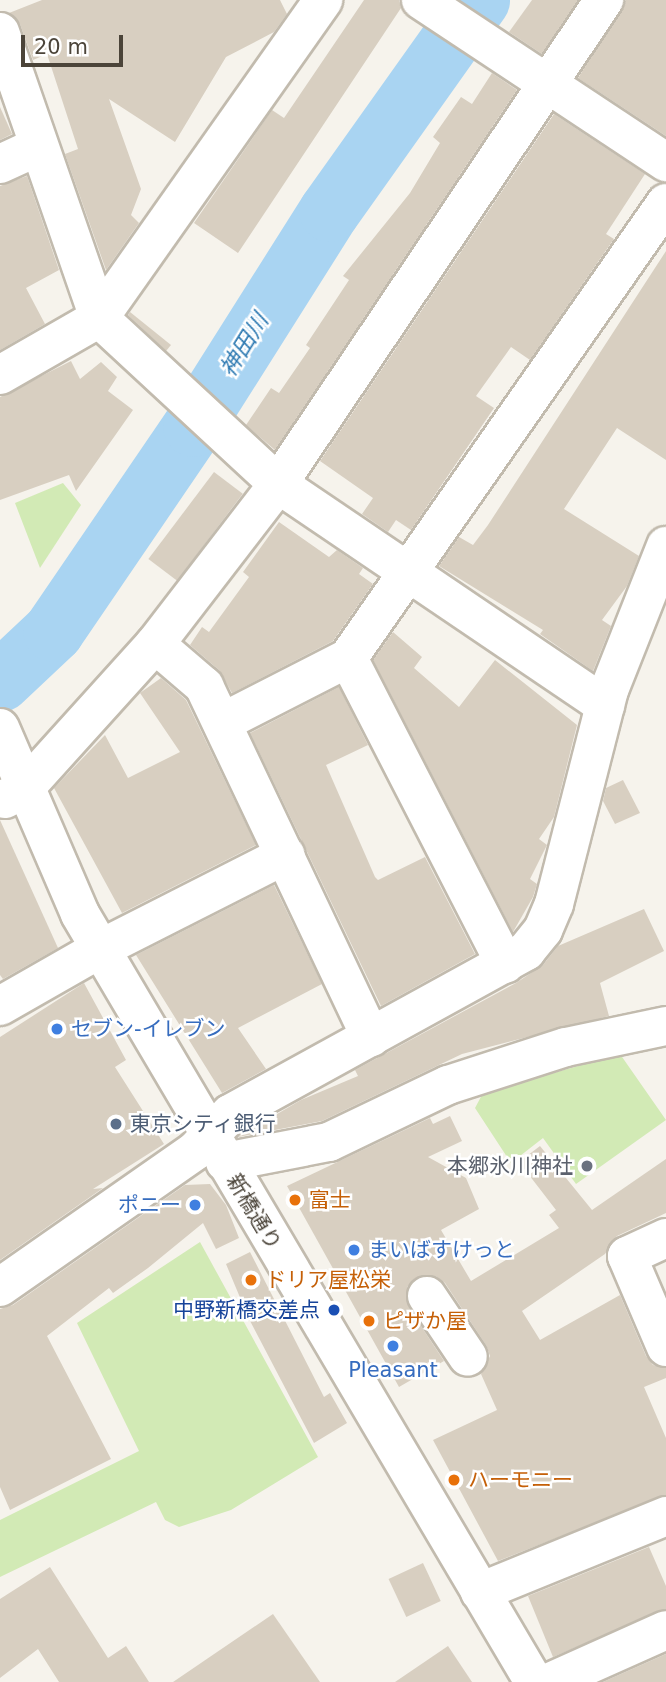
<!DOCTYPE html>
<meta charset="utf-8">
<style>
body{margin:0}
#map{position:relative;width:666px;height:1682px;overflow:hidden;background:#f6f3ec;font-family:"DejaVu Sans","Noto Sans JP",sans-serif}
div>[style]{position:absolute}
.green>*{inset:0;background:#d2eab5}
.river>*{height:61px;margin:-30.5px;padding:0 30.5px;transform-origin:30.5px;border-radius:30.5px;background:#a9d4f2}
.building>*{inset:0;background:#d8cfc1;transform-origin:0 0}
.roads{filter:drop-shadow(2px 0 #c2bbae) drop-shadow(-2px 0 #c2bbae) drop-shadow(0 2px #c2bbae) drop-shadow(0 -2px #c2bbae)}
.minor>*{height:38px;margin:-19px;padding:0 19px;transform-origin:19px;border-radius:19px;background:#fff}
.dots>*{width:19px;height:19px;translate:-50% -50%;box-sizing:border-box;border:4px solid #fff;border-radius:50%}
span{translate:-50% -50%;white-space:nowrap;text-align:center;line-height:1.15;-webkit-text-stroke:5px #fff;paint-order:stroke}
.shop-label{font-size:21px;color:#366cbe}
.left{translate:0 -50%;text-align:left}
.right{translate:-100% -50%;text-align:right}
.service-label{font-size:21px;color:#4e5e75}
.worship-label{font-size:21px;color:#5b616d}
.food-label{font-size:21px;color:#c56008}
.street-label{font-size:21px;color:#4b4439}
.transit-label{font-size:21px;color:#164399}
.water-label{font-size:23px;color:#2e7ab2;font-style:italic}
.scale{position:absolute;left:21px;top:35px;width:102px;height:32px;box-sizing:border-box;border:4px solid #4b4439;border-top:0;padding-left:9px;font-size:21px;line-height:24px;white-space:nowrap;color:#4b4439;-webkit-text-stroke:5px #fff;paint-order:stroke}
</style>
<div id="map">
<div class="green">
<i style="clip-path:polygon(63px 483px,81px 505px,40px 568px,15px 503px)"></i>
<i style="clip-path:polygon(620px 1054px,666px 1120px,576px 1184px,543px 1138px,511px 1163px,475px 1108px,483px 1093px)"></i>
<i style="clip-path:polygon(200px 1242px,318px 1457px,231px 1510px,179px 1527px,165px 1520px,156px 1502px,0 1577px,0 1520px,139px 1451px,77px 1323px)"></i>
</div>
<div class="river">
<i style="left:0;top:681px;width:73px;rotate:-43.3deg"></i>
<i style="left:53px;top:631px;width:248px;rotate:-55.7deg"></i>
<i style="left:193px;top:426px;width:254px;rotate:-57.7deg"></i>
<i style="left:329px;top:211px;width:259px;rotate:-54.6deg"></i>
</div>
<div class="building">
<i style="clip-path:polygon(42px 0,280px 0,287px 14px,274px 32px,226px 57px,175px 142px,109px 99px,141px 189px,131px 215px,139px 223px,106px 270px,65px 154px,78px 149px,47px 54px,33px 60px,20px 24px,9px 13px)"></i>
<i style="clip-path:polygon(364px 0,399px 0,401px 8px,238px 253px,194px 223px,272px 110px,284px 118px)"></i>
<i style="clip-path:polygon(532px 0,578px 0,542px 54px,509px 32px)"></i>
<i style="clip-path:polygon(626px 0,666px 0,666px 136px,578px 78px)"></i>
<i style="clip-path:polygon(492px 73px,517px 90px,275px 450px,246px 425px,271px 388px,279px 393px,310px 348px,306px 345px,349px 280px,343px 276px,410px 193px,440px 143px,433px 137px,461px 97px,472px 104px)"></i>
<i style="clip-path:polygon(0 107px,12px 134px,0 140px)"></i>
<i style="clip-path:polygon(554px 114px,645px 174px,606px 234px,614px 239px,530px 360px,511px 347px,476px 396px,494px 408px,411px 530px,396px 520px,388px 532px,362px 514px,373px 498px,320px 461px)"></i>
<i style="clip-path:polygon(27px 176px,59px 270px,26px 288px,45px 324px,0 350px,0 186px)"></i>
<i style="clip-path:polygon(666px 251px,666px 460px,617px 428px,564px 509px,639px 556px,627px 586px,602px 620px,611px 626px,593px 671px,540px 634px,543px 630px,439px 566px,459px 537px,473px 545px,488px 525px)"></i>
<i style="clip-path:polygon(130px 312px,171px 345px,166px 351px,128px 315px)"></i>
<i style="clip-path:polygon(71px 361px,80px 379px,101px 362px,117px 377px,108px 391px,133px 410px,76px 491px,69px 475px,0 500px,0 397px)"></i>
<i style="left:214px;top:472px;width:36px;height:109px;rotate:37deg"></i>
<i style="clip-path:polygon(279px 522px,329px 557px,337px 550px,363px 568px,359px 574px,373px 584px,333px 641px,232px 693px,219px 670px,190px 645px,202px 627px,209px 632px,249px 577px,243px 572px)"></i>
<i style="clip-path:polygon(393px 632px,422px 657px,414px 668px,459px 707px,495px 660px,577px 725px,554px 817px,539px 839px,547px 845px,530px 879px,537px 884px,533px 897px,513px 932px,373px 660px)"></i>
<i style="clip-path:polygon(161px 678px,186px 700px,256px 845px,122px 913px,54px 788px,105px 735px,128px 778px,180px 752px,140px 693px)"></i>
<i style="clip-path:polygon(339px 687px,368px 745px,326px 765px,375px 877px,378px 880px,425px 857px,475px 954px,381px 1006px,250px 733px)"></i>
<i style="clip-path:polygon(623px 780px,640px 813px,615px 824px,603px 801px,606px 788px)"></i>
<i style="clip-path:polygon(0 820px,58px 948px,3px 979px,0 975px)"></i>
<i style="clip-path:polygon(274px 885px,322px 984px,238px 1028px,266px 1069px,222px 1093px,136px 955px)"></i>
<i style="clip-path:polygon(644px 909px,664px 951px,600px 983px,609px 1016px,462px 1054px,322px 1121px,238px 1137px,301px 1100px,358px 1076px,355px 1070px,516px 983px,543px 965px,558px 946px)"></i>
<i style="clip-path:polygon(84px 983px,126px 1060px,115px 1067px,164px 1144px,93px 1189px,103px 1188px,0 1260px,0 1037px)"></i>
<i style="clip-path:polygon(450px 1116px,462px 1141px,428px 1157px,466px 1178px,479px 1209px,441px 1230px,471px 1281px,559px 1228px,549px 1215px,556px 1210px,519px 1162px,540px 1146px,592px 1210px,666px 1159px,666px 1213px,617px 1236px,605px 1254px,522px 1311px,540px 1340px,620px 1295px,646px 1356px,653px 1365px,666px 1368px,666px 1378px,644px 1387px,666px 1438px,666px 1495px,498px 1561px,433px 1440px,497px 1410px,481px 1374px,490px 1356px,486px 1345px,445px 1283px,436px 1276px,415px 1278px,407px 1287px,409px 1308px,444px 1361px,399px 1387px,287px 1186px,430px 1118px,433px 1124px)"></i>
<i style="clip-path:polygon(210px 1184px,226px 1205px,239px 1238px,216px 1249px,203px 1223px,148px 1268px,113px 1293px,109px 1288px,47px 1336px,111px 1459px,10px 1510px,0 1487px,0 1309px,13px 1305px,185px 1185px)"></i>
<i style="clip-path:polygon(250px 1252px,324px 1397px,330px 1393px,347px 1423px,314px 1443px,249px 1319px,226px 1264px)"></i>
<i style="clip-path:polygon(649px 1547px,666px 1586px,666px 1609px,553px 1657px,528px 1596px)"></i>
<i style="left:423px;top:1563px;width:42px;height:38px;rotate:65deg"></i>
<i style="clip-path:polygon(50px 1567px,108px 1658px,126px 1646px,149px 1682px,59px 1682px,38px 1649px,0 1678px,0 1599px)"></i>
<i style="clip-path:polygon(273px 1614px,320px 1682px,173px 1682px)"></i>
<i style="clip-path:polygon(448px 1646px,472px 1682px,395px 1682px)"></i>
<i style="clip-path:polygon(666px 1654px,666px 1682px,603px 1682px)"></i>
</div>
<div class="roads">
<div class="minor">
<i style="left:421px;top:0;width:294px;rotate:33.5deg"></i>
<i style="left:0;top:32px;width:303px;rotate:70.9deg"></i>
<i style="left:99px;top:318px;width:244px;rotate:42.8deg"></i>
<i style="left:278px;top:484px;width:395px;rotate:34.1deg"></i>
<i style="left:0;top:164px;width:41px;rotate:-24.7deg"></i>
<i style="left:0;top:375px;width:114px;rotate:-29.9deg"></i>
<i style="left:99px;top:318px;width:389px;rotate:-54.8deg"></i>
<i style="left:155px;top:644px;width:65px;rotate:40.6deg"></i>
<i style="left:204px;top:686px;width:389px;rotate:64.6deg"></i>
<i style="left:348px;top:658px;width:344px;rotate:62.8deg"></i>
<i style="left:223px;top:722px;width:140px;rotate:-27.1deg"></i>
<i style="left:348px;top:658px;width:555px;rotate:-55.05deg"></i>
<i style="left:0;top:728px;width:202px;rotate:66.7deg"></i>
<i style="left:80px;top:914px;width:892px;rotate:59.41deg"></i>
<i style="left:5px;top:799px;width:21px;rotate:-28deg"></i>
<i style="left:24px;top:789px;width:195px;rotate:-47.9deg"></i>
<i style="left:155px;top:644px;width:202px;rotate:-52.4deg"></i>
<i style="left:278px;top:484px;width:584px;rotate:-56.04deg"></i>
<i style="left:0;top:1006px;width:115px;rotate:-29.7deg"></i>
<i style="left:100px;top:949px;width:208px;rotate:-26.9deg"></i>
<i style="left:225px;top:1162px;width:106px;rotate:-10.9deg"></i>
<i style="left:329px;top:1142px;width:132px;rotate:-25.6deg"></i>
<i style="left:448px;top:1085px;width:124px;rotate:-17.9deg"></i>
<i style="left:566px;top:1047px;width:102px;rotate:-11.9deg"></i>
<i style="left:666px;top:1238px;width:43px;rotate:155.2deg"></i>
<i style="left:627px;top:1256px;width:99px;rotate:66.8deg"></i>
<i style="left:0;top:1287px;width:238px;rotate:-34.9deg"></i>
<i style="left:195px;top:1151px;width:51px;rotate:-46.6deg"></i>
<i style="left:230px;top:1114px;width:338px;rotate:-28.8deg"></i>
<i style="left:526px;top:951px;width:27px;rotate:-51deg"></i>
<i style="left:543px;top:930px;width:28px;rotate:-67deg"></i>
<i style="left:554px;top:904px;width:221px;rotate:-75.6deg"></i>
<i style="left:609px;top:690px;width:155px;rotate:-68.4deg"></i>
<i style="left:427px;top:1296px;width:73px;rotate:56.1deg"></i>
<i style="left:480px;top:1592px;width:201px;rotate:-22.2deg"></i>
<i style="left:550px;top:1682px;width:127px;rotate:-24.1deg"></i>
</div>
</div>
<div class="dots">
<i style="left:57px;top:1029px;background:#3f7fe0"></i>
<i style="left:116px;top:1124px;background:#5c6f8a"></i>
<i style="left:587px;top:1166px;background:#6b7280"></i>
<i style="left:295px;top:1200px;background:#e8710a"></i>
<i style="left:195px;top:1205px;background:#3f7fe0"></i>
<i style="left:354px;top:1250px;background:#3f7fe0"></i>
<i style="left:251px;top:1280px;background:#e8710a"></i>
<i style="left:334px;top:1310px;background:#1a4fb4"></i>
<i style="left:369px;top:1321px;background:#e8710a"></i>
<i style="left:393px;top:1346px;background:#3f7fe0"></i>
<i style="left:454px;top:1480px;background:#e8710a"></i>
</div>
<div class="shop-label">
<span class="left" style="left:71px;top:1029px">セブン-イレブン</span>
<span class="right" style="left:181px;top:1205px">ポニー</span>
<span class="left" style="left:368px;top:1250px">まいばすけっと</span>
<span style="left:393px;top:1370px">Pleasant</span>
</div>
<div class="service-label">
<span class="left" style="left:130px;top:1124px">東京シティ銀行</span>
</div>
<div class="worship-label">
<span class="right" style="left:573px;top:1166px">本郷氷川神社</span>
</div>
<div class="food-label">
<span class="left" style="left:309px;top:1200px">富士</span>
<span class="left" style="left:265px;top:1280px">ドリア屋松栄</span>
<span class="left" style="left:383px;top:1321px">ピザか屋</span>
<span class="left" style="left:468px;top:1480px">ハーモニー</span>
</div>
<div class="street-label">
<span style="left:254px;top:1212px;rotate:59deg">新橋通り</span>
</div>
<div class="transit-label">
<span class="right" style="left:320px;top:1310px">中野新橋交差点</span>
</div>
<div class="water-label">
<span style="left:244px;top:345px;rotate:-58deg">神田川</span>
</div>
<div class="scale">20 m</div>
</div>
